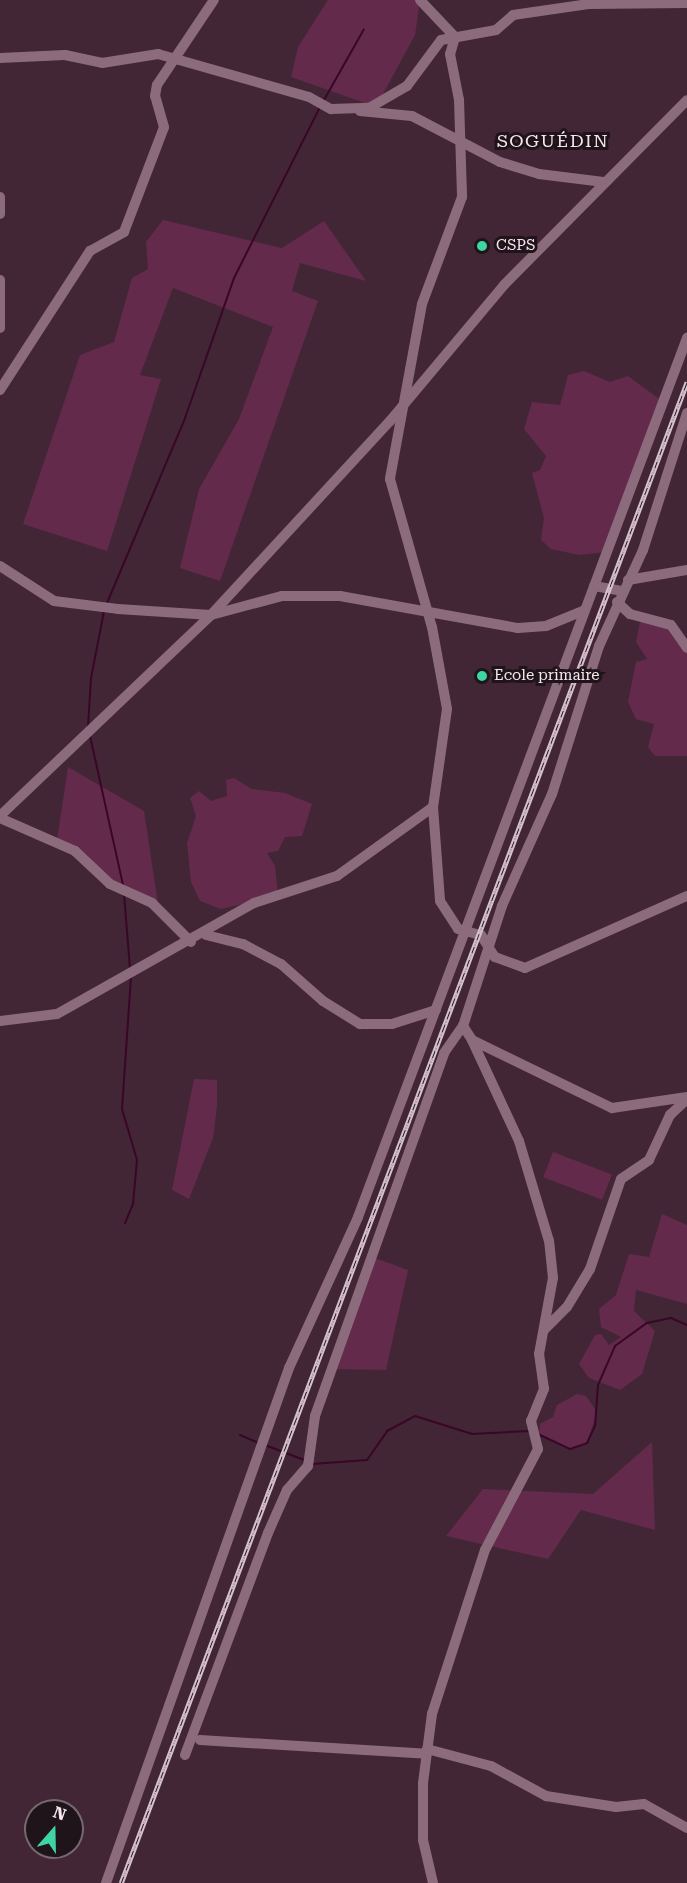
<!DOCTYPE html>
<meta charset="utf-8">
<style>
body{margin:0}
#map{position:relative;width:687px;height:1883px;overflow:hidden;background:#422635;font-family:"Roboto Serif",serif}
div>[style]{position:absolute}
.green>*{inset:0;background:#632a4c;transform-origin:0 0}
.stream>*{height:2px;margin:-1px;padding:0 1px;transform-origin:1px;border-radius:1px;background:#3a0627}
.minor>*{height:10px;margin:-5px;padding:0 5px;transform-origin:5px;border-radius:5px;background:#8c6c7c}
.rail>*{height:4.5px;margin-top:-2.25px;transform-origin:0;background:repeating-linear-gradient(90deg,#20141b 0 7px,#d6c2cc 0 14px);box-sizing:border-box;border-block:2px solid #d6c2cc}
.dots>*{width:16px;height:16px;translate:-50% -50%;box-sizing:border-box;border:3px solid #20141b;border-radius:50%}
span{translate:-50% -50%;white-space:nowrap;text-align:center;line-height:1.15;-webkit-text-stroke:6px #20141b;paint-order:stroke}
.poi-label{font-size:15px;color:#f8e6ef}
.left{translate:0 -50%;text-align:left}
.quarter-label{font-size:18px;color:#f8e6ef;letter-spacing:1.5px}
.north{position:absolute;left:24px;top:1799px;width:60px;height:60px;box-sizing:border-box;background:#20141b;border:2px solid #766870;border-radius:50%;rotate:20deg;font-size:16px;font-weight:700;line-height:24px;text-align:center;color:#f8e6ef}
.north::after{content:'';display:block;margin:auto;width:21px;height:27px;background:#3ed4a3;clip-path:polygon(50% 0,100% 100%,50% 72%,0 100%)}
</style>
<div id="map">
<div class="green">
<i style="clip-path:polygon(328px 0,420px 0,415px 35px,376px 107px,291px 77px,298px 47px)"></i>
<i style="clip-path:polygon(163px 220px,282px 248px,324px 221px,366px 281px,300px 263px,292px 291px,318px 301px,220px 581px,180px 568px,199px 489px,239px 419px,273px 327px,173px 288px,140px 375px,161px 379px,107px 551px,23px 524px,80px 355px,114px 342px,132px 278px,148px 269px,146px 242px)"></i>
<i style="clip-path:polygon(584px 371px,610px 382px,628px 376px,662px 401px,606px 552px,579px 555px,551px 549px,541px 540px,544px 518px,532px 473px,540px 470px,546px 456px,524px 429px,532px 402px,560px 405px,568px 375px)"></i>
<i style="clip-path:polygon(641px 617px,671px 625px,687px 648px,687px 756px,655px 756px,648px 747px,654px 724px,636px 719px,628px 702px,636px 662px,647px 659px,636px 642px)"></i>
<i style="clip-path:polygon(68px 767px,144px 811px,159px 910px,110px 884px,57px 840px)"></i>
<i style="clip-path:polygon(234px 778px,252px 789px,285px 793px,312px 804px,302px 836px,285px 837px,278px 851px,267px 853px,275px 866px,278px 896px,221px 909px,200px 901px,191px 882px,187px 843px,196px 816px,190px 798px,199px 791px,211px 801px,227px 796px,226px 780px)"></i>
<i style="clip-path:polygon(194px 1079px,217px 1080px,217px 1106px,213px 1138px,189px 1199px,172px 1190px)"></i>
<i style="left:553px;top:1152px;width:63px;height:27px;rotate:21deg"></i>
<i style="clip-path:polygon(662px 1214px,687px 1225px,687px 1304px,636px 1290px,634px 1311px,655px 1331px,642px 1374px,620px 1390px,589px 1378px,579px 1364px,595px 1335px,601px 1334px,609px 1345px,621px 1337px,601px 1327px,599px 1309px,616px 1295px,629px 1254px,649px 1257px)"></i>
<i style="clip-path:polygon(372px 1257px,408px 1270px,386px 1370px,332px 1369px)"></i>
<i style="clip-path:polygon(577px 1394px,586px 1396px,597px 1412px,587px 1443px,570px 1449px,539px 1435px,540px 1424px,553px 1417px,557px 1405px)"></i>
<i style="clip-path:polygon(652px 1442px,655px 1530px,581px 1510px,548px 1559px,446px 1536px,483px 1489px,593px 1494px)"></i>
</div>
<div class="stream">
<i style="left:324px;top:100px;width:81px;rotate:-60.6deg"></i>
<i style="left:107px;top:603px;width:201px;rotate:-67.1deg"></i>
<i style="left:185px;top:418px;width:148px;rotate:-70.7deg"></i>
<i style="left:234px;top:278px;width:191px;rotate:-63.3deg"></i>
<i style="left:88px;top:727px;width:49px;rotate:-86.5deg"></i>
<i style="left:91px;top:678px;width:68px;rotate:-79deg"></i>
<i style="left:90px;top:736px;width:153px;rotate:77.5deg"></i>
<i style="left:124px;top:894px;width:75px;rotate:85.4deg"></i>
<i style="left:125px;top:1223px;width:21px;rotate:-67deg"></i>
<i style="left:133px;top:1204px;width:44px;rotate:-84.8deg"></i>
<i style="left:137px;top:1160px;width:53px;rotate:-106.4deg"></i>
<i style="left:122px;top:1109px;width:131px;rotate:-86.1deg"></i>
<i style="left:538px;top:1434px;width:35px;rotate:25deg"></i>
<i style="left:570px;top:1449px;width:18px;rotate:-19deg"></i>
<i style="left:587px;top:1443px;width:19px;rotate:-65deg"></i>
<i style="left:595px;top:1426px;width:41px;rotate:-85.8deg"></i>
<i style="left:598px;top:1385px;width:43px;rotate:-66.4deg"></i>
<i style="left:615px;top:1346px;width:39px;rotate:-36deg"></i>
<i style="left:647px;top:1323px;width:25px;rotate:-12deg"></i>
<i style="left:671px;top:1318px;width:17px;rotate:24deg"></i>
<i style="left:240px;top:1435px;width:21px;rotate:23deg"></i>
<i style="left:265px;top:1445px;width:42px;rotate:21deg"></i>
<i style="left:312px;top:1464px;width:55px;rotate:-4.2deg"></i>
<i style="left:367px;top:1460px;width:35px;rotate:-55deg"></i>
<i style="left:387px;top:1431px;width:32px;rotate:-28deg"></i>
<i style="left:415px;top:1416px;width:60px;rotate:17.5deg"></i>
<i style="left:472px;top:1434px;width:58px;rotate:-3deg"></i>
</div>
<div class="minor">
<i style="left:420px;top:0;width:51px;rotate:46.6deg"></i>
<i style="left:455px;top:37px;width:18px;rotate:106deg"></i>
<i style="left:450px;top:54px;width:47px;rotate:78.9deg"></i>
<i style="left:459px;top:100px;width:97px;rotate:88.2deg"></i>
<i style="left:462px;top:197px;width:114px;rotate:110.5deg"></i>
<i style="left:422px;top:304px;width:178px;rotate:100.4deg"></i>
<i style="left:390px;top:479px;width:154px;rotate:74.2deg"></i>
<i style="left:432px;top:627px;width:83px;rotate:79.6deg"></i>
<i style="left:447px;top:709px;width:99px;rotate:98.1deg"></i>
<i style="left:433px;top:807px;width:94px;rotate:85.7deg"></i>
<i style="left:440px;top:901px;width:33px;rotate:57deg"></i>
<i style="left:458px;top:929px;width:24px;rotate:15deg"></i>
<i style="left:481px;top:935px;width:26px;rotate:58deg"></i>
<i style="left:495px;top:957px;width:32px;rotate:20deg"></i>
<i style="left:525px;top:968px;width:177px;rotate:-24deg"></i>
<i style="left:0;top:58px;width:65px;rotate:-2.6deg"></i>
<i style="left:65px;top:55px;width:38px;rotate:12deg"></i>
<i style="left:102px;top:63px;width:57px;rotate:-9.1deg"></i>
<i style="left:158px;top:54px;width:157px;rotate:15.9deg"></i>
<i style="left:309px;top:97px;width:25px;rotate:29deg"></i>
<i style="left:331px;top:109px;width:38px;rotate:-2deg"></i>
<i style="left:369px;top:108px;width:44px;rotate:-30.1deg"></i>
<i style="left:407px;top:86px;width:57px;rotate:-53.5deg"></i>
<i style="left:441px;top:40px;width:56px;rotate:-10.3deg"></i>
<i style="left:496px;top:30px;width:23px;rotate:-41deg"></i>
<i style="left:513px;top:15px;width:76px;rotate:-8.3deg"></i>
<i style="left:588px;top:4px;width:99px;rotate:-0.6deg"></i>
<i style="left:360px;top:111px;width:52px;rotate:5.5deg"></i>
<i style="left:412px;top:116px;width:99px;rotate:27.6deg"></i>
<i style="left:500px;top:162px;width:41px;rotate:17.1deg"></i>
<i style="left:539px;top:174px;width:65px;rotate:7deg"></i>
<i style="left:0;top:197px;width:17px;rotate:90deg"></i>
<i style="left:0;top:280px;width:48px;rotate:90deg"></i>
<i style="left:0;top:390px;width:166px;rotate:-57.1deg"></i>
<i style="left:90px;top:251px;width:39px;rotate:-29deg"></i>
<i style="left:124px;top:232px;width:112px;rotate:-69.1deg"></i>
<i style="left:164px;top:127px;width:32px;rotate:-106deg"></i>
<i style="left:155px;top:96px;width:11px;rotate:-80deg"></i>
<i style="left:157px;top:85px;width:102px;rotate:-56.2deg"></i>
<i style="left:687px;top:413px;width:144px;rotate:107.8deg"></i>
<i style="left:643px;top:550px;width:106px;rotate:114.6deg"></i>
<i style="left:599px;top:646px;width:155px;rotate:107.6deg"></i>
<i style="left:552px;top:794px;width:123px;rotate:114.1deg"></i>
<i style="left:502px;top:906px;width:126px;rotate:108deg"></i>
<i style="left:463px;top:1026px;width:17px;rotate:57deg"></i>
<i style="left:472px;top:1040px;width:156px;rotate:25.9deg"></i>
<i style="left:612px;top:1108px;width:76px;rotate:-8.3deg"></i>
<i style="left:0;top:566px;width:64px;rotate:32.9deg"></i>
<i style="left:54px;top:601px;width:64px;rotate:7.1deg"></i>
<i style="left:118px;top:609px;width:93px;rotate:3.7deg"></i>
<i style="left:211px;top:615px;width:73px;rotate:-15deg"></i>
<i style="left:282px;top:596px;width:58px"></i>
<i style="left:340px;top:596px;width:181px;rotate:10.2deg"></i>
<i style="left:518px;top:628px;width:28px;rotate:-4deg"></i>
<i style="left:546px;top:626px;width:42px;rotate:-22.3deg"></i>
<i style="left:628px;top:580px;width:60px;rotate:-9.6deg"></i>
<i style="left:594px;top:586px;width:28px;rotate:10deg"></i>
<i style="left:617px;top:602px;width:18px;rotate:43deg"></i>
<i style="left:630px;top:614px;width:42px;rotate:15deg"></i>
<i style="left:671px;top:625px;width:28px;rotate:55deg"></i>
<i style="left:0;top:816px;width:291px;rotate:-43.6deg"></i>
<i style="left:211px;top:615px;width:264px;rotate:-47.3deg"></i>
<i style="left:390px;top:421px;width:177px;rotate:-50deg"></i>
<i style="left:504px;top:285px;width:260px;rotate:-45.3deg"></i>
<i style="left:0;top:818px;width:82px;rotate:23.7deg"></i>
<i style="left:75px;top:851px;width:48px;rotate:43.3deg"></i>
<i style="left:110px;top:884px;width:46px;rotate:24.3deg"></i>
<i style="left:152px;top:903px;width:55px;rotate:45deg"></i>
<i style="left:206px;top:935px;width:38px;rotate:14deg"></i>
<i style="left:243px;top:944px;width:43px;rotate:27.8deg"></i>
<i style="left:281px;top:964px;width:56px;rotate:41.4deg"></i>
<i style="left:323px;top:1001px;width:44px;rotate:31.9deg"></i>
<i style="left:360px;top:1024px;width:32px"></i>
<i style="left:392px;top:1024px;width:46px;rotate:-17.7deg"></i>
<i style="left:0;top:1021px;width:57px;rotate:-7deg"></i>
<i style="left:57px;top:1014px;width:226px;rotate:-29.4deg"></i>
<i style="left:254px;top:903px;width:87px;rotate:-18deg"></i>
<i style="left:337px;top:876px;width:118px;rotate:-35.7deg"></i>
<i style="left:545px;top:1329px;width:31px;rotate:-45deg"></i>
<i style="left:567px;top:1307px;width:44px;rotate:-58.8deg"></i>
<i style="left:590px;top:1269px;width:95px;rotate:-71deg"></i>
<i style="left:621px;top:1179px;width:34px;rotate:-34deg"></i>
<i style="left:649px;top:1160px;width:50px;rotate:-65deg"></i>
<i style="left:670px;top:1115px;width:23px;rotate:-43deg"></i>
<i style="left:200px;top:1740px;width:227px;rotate:3.5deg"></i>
<i style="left:427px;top:1749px;width:66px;rotate:14.9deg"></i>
<i style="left:491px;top:1766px;width:63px;rotate:28.6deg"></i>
<i style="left:546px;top:1796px;width:71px;rotate:8.9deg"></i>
<i style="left:616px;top:1807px;width:28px;rotate:-6deg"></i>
<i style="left:644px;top:1804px;width:49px;rotate:29.2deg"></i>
<i style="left:185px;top:1755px;width:237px;rotate:-69.5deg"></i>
<i style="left:268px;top:1533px;width:47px;rotate:-66.2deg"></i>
<i style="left:287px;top:1490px;width:32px;rotate:-49deg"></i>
<i style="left:308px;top:1466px;width:50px;rotate:-82deg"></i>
<i style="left:315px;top:1416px;width:385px;rotate:-70.4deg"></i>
<i style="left:444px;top:1053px;width:33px;rotate:-55deg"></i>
<i style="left:106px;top:1883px;width:547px;rotate:-70.44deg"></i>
<i style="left:289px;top:1368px;width:166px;rotate:-65.4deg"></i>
<i style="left:358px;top:1217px;width:939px;rotate:-69.48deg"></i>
<i style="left:433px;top:1883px;width:44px;rotate:-103.1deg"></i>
<i style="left:423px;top:1840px;width:57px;rotate:-90deg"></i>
<i style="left:423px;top:1783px;width:70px;rotate:-82.6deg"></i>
<i style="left:432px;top:1714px;width:172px;rotate:-72.1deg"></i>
<i style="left:485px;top:1550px;width:114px;rotate:-62.3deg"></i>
<i style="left:538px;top:1449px;width:29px;rotate:-104deg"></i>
<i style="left:531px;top:1421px;width:35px;rotate:-68deg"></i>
<i style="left:544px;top:1389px;width:35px;rotate:-98deg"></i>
<i style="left:539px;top:1354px;width:77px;rotate:-79.6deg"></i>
<i style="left:553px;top:1278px;width:37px;rotate:-96deg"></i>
<i style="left:549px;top:1241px;width:104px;rotate:-106.7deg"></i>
<i style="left:519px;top:1141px;width:111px;rotate:-115deg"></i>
</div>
<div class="rail">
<i style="left:121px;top:1883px;width:1604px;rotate:-69.34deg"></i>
</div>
<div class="dots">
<i style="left:482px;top:246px;background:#3ed4a3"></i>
<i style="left:482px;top:676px;background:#3ed4a3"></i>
</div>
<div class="poi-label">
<span class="left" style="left:496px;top:246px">CSPS</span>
<span class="left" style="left:494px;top:676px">Ecole primaire</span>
</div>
<div class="quarter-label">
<span style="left:553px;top:141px">SOGUÉDIN</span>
</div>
<div class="north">N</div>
</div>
